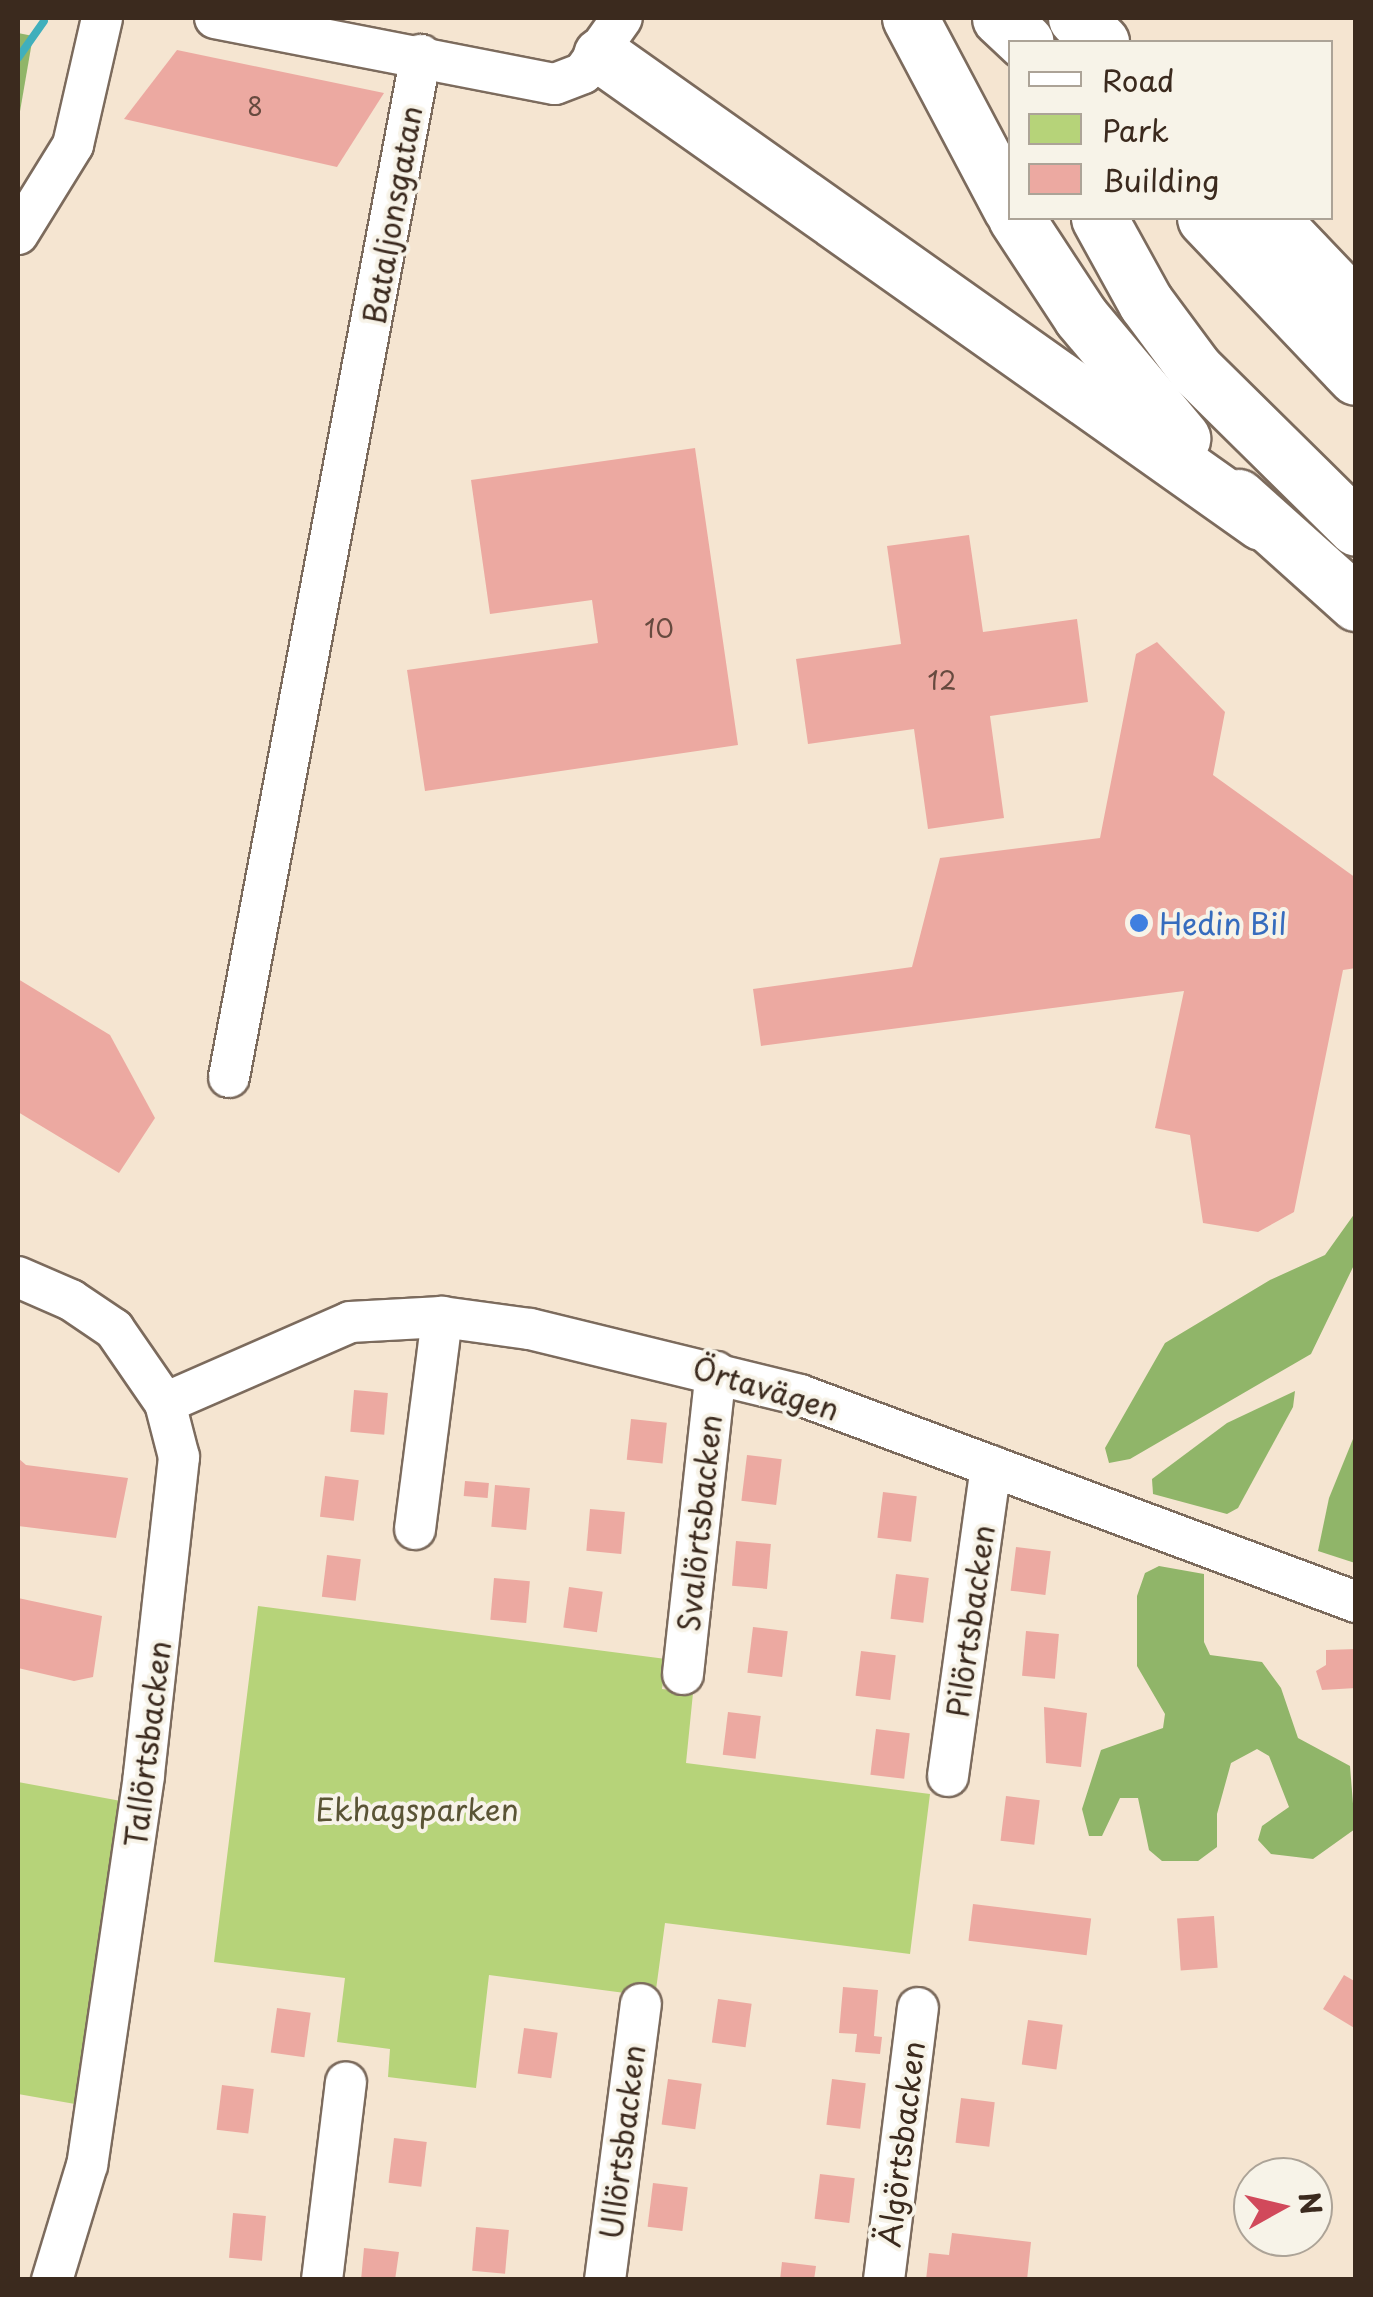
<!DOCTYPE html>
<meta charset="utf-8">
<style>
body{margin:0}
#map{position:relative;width:1373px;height:2297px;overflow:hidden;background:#f5e5d1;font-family:"Playpen Sans",sans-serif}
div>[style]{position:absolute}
.green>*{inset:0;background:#b6d379}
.forest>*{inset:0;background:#90b569}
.stream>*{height:8px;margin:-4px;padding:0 4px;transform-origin:4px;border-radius:4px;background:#40afbc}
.building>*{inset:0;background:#eca9a1;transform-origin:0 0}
.roads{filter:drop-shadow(2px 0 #7c6b5d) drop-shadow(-2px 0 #7c6b5d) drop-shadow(0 2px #7c6b5d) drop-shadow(0 -2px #7c6b5d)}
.minor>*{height:40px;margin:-20px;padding:0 20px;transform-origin:20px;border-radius:20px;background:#fff}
.highway>*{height:55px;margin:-27.5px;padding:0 27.5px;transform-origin:27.5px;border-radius:27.5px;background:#fff}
.dots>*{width:28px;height:28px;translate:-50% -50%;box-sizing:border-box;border:5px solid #f7f3e8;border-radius:50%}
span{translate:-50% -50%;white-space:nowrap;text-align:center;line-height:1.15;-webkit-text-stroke:8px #f7f3e8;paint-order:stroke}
.number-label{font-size:25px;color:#674a3f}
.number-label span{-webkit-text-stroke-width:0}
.street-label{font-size:30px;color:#3b2a1e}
.shop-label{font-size:30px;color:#366cbe}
.left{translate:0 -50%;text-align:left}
.park-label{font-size:30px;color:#5a5435}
.frame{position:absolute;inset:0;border:20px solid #3b2a1e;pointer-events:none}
.legend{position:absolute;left:1008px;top:40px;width:325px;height:180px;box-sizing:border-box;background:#f7f3e8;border:2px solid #aca397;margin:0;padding:12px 18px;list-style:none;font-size:30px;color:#3b2a1e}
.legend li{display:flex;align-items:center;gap:20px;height:50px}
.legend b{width:50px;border:2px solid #aca397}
.north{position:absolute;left:1233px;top:2157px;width:100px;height:100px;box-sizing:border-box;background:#f7f3e8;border:2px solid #aca397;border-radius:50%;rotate:82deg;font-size:28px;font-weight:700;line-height:40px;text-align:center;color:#3b2a1e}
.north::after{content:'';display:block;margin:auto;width:35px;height:45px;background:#d1495b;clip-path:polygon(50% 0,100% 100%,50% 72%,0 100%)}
</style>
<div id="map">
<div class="green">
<i style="clip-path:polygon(258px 1606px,666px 1659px,662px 1689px,693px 1693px,686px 1763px,930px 1794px,910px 1954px,665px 1923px,655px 1997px,489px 1975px,476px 2088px,388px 2077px,390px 2049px,337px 2042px,345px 1978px,214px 1962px)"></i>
<i style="clip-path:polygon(18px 1782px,121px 1801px,75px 2104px,18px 2094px)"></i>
</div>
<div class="forest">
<i style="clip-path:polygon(18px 33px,33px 36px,18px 123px)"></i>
<i style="clip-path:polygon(1355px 1213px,1355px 1263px,1311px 1354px,1130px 1459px,1109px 1463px,1105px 1448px,1165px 1343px,1270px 1280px,1325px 1255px)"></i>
<i style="clip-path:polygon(1295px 1391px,1293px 1407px,1238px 1508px,1227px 1514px,1153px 1494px,1152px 1479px,1227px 1423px)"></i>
<i style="clip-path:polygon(1355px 1434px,1355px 1563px,1318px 1551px,1329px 1498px)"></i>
<i style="clip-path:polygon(1159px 1566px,1204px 1574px,1204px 1642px,1210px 1655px,1262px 1662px,1281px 1688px,1298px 1738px,1350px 1766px,1355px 1829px,1313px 1859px,1271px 1854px,1258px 1840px,1262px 1826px,1289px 1807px,1269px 1756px,1257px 1749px,1231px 1763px,1217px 1814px,1217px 1847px,1198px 1861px,1162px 1861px,1149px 1850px,1138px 1798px,1120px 1798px,1102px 1836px,1089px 1836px,1082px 1809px,1101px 1750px,1163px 1728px,1165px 1714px,1137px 1666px,1137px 1596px,1145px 1573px)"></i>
</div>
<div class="stream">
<i style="left:18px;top:58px;width:45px;rotate:-54.9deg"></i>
</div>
<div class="building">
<i style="clip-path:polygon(177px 50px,384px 93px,337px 167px,124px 119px)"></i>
<i style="clip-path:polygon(695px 448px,738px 745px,425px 791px,407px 670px,598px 643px,592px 600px,490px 614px,471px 480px)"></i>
<i style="clip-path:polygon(969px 535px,983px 632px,1077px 619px,1088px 702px,990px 716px,1004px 818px,928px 829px,914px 729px,808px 744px,796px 659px,901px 644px,887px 546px)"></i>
<i style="clip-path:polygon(1157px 642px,1225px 712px,1213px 775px,1356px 878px,1356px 968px,1343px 970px,1294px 1212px,1258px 1232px,1203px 1223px,1190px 1135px,1155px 1128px,1184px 991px,761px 1046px,753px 989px,912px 967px,940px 858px,1100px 838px,1136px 654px)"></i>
<i style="clip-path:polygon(18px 979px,110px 1035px,155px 1118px,119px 1173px,18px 1112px)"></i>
<i style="left:354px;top:1390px;width:34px;height:42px;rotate:5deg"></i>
<i style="left:631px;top:1419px;width:36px;height:41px;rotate:6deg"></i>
<i style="left:747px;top:1455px;width:35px;height:46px;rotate:7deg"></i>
<i style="clip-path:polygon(18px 1458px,26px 1465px,128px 1478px,116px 1538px,18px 1526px)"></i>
<i style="left:325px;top:1476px;width:34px;height:41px;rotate:7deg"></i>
<i style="left:465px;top:1481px;width:24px;height:15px;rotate:5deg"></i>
<i style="left:495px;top:1485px;width:35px;height:42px;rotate:5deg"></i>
<i style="left:883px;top:1492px;width:34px;height:46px;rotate:7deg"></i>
<i style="left:590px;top:1509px;width:35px;height:42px;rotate:5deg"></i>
<i style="left:736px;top:1541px;width:35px;height:45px;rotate:5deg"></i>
<i style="left:1016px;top:1547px;width:35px;height:44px;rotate:7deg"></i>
<i style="left:327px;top:1555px;width:34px;height:42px;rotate:7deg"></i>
<i style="left:896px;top:1574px;width:33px;height:45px;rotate:7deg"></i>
<i style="left:494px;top:1578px;width:36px;height:42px;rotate:5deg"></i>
<i style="left:569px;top:1587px;width:34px;height:41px;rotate:8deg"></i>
<i style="clip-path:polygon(18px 1598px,102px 1616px,93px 1677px,74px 1681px,18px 1668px)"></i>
<i style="left:753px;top:1627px;width:35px;height:46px;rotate:7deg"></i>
<i style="left:1026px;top:1631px;width:33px;height:45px;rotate:5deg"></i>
<i style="clip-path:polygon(1356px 1649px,1356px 1688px,1322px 1690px,1316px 1671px,1326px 1665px,1326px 1650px)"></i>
<i style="left:861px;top:1651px;width:35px;height:45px;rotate:7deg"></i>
<i style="clip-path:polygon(1044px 1707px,1087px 1713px,1081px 1767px,1046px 1763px)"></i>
<i style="left:728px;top:1712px;width:33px;height:43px;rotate:7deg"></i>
<i style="left:876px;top:1729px;width:34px;height:46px;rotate:7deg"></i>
<i style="left:1006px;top:1796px;width:34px;height:45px;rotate:7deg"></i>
<i style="left:973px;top:1904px;width:119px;height:37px;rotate:7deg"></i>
<i style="left:1214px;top:1916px;width:52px;height:37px;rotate:86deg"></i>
<i style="clip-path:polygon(1344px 1975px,1356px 1982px,1356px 2029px,1323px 2009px)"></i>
<i style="clip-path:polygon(843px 1987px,878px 1990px,874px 2036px,882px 2037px,880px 2054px,855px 2052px,857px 2034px,839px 2033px)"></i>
<i style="left:718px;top:1999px;width:34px;height:44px;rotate:8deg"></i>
<i style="left:277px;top:2008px;width:34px;height:45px;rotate:8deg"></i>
<i style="left:1028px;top:2020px;width:35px;height:45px;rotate:8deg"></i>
<i style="left:524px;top:2028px;width:34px;height:46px;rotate:8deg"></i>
<i style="left:668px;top:2079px;width:34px;height:46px;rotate:8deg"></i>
<i style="left:832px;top:2079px;width:34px;height:46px;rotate:7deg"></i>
<i style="left:222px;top:2085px;width:32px;height:45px;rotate:7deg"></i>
<i style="left:961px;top:2098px;width:34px;height:45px;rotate:7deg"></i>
<i style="left:394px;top:2138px;width:33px;height:45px;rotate:7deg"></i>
<i style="left:820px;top:2174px;width:35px;height:45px;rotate:7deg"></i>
<i style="left:653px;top:2183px;width:35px;height:44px;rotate:7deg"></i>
<i style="left:233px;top:2213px;width:33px;height:45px;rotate:5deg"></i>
<i style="left:476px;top:2227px;width:33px;height:44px;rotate:5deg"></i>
<i style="clip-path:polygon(952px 2233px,1031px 2242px,1027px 2280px,926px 2280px,929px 2253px,949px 2255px)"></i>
<i style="clip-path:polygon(364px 2248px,399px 2252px,395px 2280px,361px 2280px)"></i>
<i style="clip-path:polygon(782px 2262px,816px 2266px,814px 2280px,780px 2280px)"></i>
</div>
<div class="roads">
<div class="minor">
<i style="left:215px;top:18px;width:346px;rotate:11deg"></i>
<i style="left:555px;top:84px;width:30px;rotate:-21deg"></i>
<i style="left:583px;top:73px;width:67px;rotate:-54.7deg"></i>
<i style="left:18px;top:234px;width:105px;rotate:-58.3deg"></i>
<i style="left:73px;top:145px;width:130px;rotate:-77.1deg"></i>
<i style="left:229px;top:1077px;width:1040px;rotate:-79.36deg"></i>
<i style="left:18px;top:1277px;width:58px;rotate:23.5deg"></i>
<i style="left:71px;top:1300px;width:52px;rotate:34deg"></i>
<i style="left:114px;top:1329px;width:90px;rotate:55.4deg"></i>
<i style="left:165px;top:1403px;width:56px;rotate:75.5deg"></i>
<i style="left:179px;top:1457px;width:321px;rotate:96.3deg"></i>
<i style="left:144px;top:1776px;width:393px;rotate:98.3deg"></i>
<i style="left:87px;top:2165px;width:120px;rotate:106.9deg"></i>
<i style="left:165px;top:1403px;width:202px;rotate:-23.6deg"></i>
<i style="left:350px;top:1322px;width:92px;rotate:-3.1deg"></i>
<i style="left:442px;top:1317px;width:89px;rotate:7.8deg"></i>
<i style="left:530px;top:1329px;width:278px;rotate:13.7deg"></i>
<i style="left:800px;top:1395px;width:593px;rotate:20.42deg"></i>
<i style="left:415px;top:1529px;width:214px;rotate:-82.7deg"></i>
<i style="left:683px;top:1674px;width:304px;rotate:-83.8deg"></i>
<i style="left:948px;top:1776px;width:313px;rotate:-82.1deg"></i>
<i style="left:322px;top:2280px;width:199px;rotate:-83.1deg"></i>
<i style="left:605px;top:2280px;width:278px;rotate:-82.6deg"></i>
<i style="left:884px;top:2280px;width:274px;rotate:-82.9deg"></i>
</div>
<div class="highway">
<i style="left:910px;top:18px;width:216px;rotate:62.1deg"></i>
<i style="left:1000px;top:18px;width:35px;rotate:43deg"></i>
<i style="left:1076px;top:18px;width:35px;rotate:44deg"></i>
<i style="left:601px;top:55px;width:809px;rotate:35.28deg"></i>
<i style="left:1016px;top:218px;width:118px;rotate:56.7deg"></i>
<i style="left:1081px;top:317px;width:158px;rotate:50.1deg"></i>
<i style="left:1099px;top:218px;width:97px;rotate:61.1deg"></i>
<i style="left:1146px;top:303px;width:82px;rotate:53.4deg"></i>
<i style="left:1195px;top:369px;width:226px;rotate:44.6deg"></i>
<i style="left:1205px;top:218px;width:219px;rotate:46.5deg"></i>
<i style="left:1270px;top:218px;width:124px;rotate:46.3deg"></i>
<i style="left:1238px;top:497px;width:159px;rotate:41.9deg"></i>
</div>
</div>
<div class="dots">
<i style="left:1139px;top:923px;background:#3f7fe0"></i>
</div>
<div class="number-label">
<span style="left:255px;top:106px">8</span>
<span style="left:659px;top:628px">10</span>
<span style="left:942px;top:680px">12</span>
</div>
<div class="street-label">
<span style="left:392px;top:215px;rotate:-80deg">Bataljonsgatan</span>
<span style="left:766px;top:1388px;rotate:17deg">Örtavägen</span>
<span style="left:699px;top:1523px;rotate:-84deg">Svalörtsbacken</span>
<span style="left:970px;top:1621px;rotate:-82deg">Pilörtsbacken</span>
<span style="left:147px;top:1744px;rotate:-83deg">Tallörtsbacken</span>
<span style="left:622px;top:2142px;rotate:-83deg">Ullörtsbacken</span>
<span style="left:901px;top:2144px;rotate:-83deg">Älgörtsbacken</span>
</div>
<div class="shop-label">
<span class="left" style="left:1159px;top:923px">Hedin Bil</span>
</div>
<div class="park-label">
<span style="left:417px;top:1809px">Ekhagsparken</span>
</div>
<div class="frame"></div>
<ul class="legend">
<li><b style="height:12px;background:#fff"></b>Road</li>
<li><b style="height:28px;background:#b6d379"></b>Park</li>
<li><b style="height:28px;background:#eca9a1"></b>Building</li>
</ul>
<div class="north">N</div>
</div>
